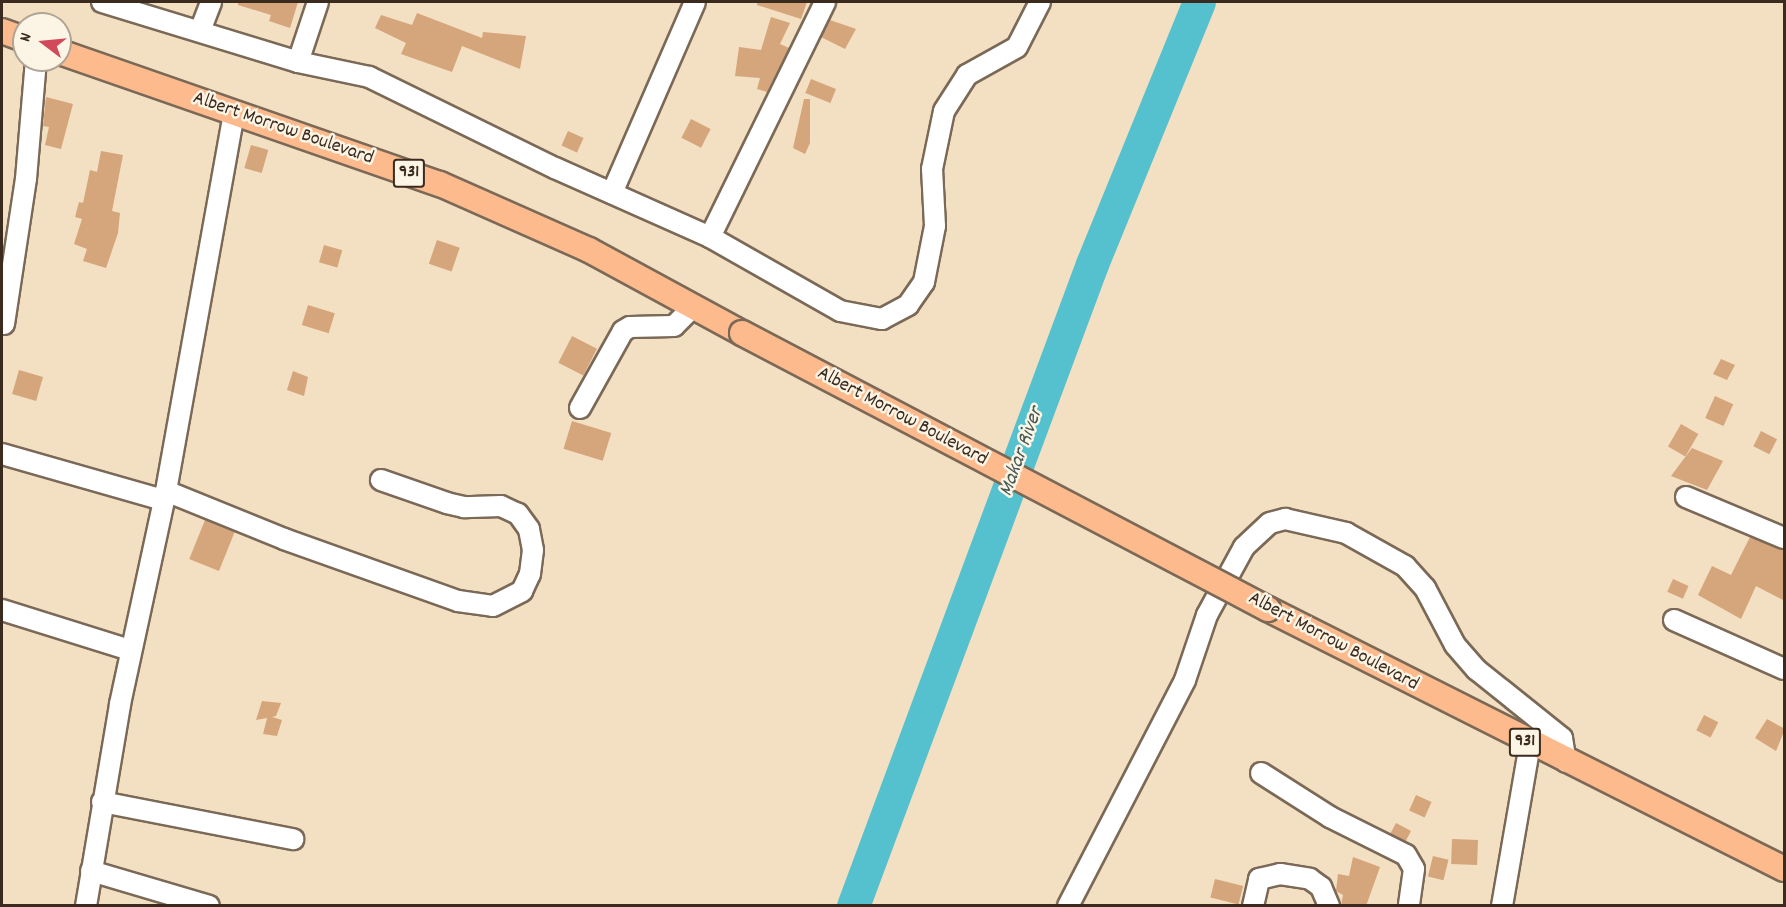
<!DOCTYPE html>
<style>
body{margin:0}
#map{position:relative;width:1786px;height:907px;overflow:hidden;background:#f3dfc1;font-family:Dekko,sans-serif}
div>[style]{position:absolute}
.river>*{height:33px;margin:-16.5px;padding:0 16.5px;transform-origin:16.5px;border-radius:16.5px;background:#55c1ce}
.building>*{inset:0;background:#d5a57b;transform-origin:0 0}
.roads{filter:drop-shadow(2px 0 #7b6957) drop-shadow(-2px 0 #7b6957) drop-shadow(0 2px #7b6957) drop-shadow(0 -2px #7b6957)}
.minor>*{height:20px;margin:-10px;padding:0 10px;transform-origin:10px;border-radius:10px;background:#fff}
.major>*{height:24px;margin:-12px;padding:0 12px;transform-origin:12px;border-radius:12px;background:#fcba8d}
.bridges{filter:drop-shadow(2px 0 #7b6957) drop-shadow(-2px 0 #7b6957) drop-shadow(0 2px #7b6957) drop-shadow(0 -2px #7b6957)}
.major-bridge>*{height:24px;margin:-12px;padding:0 12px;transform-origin:12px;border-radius:12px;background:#fcba8d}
span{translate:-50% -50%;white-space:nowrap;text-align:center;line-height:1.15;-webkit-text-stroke:5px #fcf5e5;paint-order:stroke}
.shield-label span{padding:2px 4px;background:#fcf5e5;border:2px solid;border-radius:4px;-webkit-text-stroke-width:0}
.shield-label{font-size:18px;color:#3b2a1e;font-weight:700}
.street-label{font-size:20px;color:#3b2a1e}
.water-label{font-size:21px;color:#435753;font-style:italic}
.frame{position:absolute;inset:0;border:3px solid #3b2a1e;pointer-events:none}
.north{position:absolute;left:12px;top:12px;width:60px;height:60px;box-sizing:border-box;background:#fcf5e5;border:2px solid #afa495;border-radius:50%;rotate:286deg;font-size:16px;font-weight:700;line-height:24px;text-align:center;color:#3b2a1e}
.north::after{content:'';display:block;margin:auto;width:21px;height:27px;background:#d1495b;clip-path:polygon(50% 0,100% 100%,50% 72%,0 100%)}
</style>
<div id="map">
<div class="river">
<i style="left:853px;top:906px;width:685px;rotate:-69.58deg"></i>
<i style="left:1092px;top:264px;width:283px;rotate:-67.8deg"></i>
</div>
<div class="building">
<i style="clip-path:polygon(238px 2px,298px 2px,290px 28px,269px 21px,271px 15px,238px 5px)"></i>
<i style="clip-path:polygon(757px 2px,807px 2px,801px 19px,757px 5px)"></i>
<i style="clip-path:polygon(417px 13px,482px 38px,483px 32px,526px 36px,520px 69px,462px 46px,452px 72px,401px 54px,406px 43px,375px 28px,381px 15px,412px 25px)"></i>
<i style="clip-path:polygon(771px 17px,790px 23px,780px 44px,789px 48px,767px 92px,757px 89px,760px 78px,735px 76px,739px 47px,761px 50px)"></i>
<i style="clip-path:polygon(830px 20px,856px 29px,845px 49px,821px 37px)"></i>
<i style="left:811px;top:79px;width:27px;height:15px;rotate:22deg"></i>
<i style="clip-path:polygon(46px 97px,73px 104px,61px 149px,45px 145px,49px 127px,43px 126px)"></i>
<i style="clip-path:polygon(804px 99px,810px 99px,810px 143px,805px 154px,793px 148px)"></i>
<i style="left:691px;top:119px;width:22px;height:21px;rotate:27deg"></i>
<i style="left:568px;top:131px;width:17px;height:16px;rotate:24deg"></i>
<i style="left:251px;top:145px;width:18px;height:24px;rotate:16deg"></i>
<i style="clip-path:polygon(101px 151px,123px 155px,112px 211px,120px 213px,118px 233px,106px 268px,83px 261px,87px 249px,74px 244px,82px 219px,75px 217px,79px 202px,83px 203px,90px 170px,97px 172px)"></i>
<i style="left:437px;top:240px;width:24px;height:25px;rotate:19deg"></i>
<i style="left:324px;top:245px;width:19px;height:18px;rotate:16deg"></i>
<i style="left:308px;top:305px;width:28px;height:21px;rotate:17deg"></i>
<i style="left:572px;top:336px;width:28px;height:30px;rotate:27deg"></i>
<i style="clip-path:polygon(1721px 359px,1735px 365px,1727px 380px,1713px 374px)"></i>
<i style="left:19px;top:370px;width:25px;height:25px;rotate:16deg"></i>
<i style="clip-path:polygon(293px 371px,308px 377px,304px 396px,287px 390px)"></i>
<i style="left:1715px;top:396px;width:20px;height:24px;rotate:24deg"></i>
<i style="left:572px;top:421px;width:41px;height:29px;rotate:17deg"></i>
<i style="left:1681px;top:424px;width:20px;height:26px;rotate:30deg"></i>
<i style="left:1761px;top:431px;width:18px;height:17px;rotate:27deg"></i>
<i style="clip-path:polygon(1692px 448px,1723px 461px,1707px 490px,1671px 476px)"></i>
<i style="left:205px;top:520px;width:32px;height:42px;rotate:22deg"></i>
<i style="clip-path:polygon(1750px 537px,1785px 550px,1785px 601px,1756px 586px,1741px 619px,1698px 595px,1712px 566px,1731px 575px)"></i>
<i style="left:1673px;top:579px;width:17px;height:14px;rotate:24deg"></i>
<i style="clip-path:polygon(262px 701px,281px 703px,276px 716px,272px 717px,282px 720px,277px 736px,263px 734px,267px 718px,256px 720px)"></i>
<i style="left:1704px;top:715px;width:16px;height:17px;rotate:27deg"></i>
<i style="clip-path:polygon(1767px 719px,1785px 729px,1776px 751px,1755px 738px)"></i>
<i style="left:1416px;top:795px;width:17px;height:17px;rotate:24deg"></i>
<i style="left:1396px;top:823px;width:17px;height:13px;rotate:28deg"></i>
<i style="left:1452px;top:839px;width:26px;height:25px;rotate:2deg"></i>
<i style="left:1433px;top:856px;width:16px;height:21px;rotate:14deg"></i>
<i style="clip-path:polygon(1353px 857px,1380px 867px,1366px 906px,1341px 906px,1343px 895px,1336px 891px,1338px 874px,1349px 876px)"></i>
<i style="left:1215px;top:879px;width:29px;height:19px;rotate:14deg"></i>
</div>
<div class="roads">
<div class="minor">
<i style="left:102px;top:2px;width:205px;rotate:17deg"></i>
<i style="left:298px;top:62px;width:73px;rotate:11.9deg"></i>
<i style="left:369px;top:77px;width:207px;rotate:26.1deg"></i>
<i style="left:555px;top:168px;width:170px;rotate:24deg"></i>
<i style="left:710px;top:237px;width:150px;rotate:29.6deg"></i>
<i style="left:840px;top:311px;width:43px;rotate:10.8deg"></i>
<i style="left:882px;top:319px;width:30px;rotate:-28deg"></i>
<i style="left:908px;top:305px;width:28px;rotate:-55deg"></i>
<i style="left:924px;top:282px;width:57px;rotate:-78.9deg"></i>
<i style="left:935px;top:226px;width:57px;rotate:-93deg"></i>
<i style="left:932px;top:169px;width:59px;rotate:-78.3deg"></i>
<i style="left:944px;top:111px;width:43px;rotate:-57.4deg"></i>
<i style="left:967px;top:75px;width:57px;rotate:-29.2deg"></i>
<i style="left:1017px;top:47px;width:51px;rotate:-62.9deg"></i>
<i style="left:200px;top:31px;width:31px;rotate:-69deg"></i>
<i style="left:298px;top:62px;width:63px;rotate:-71.6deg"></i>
<i style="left:612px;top:193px;width:208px;rotate:-66.5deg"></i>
<i style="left:710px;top:237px;width:262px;rotate:-63.9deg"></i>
<i style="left:4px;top:324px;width:147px;rotate:-81.4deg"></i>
<i style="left:26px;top:179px;width:119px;rotate:-85.2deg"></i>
<i style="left:580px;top:408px;width:88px;rotate:-60.8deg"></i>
<i style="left:623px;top:331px;width:8px;rotate:-30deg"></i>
<i style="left:630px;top:327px;width:44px;rotate:-1.3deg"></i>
<i style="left:674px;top:326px;width:27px;rotate:-45deg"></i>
<i style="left:2px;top:454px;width:168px;rotate:15.9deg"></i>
<i style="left:166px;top:491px;width:127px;rotate:22.1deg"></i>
<i style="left:284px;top:539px;width:185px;rotate:19.6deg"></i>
<i style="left:458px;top:601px;width:35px;rotate:8deg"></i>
<i style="left:493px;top:606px;width:33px;rotate:-27deg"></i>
<i style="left:522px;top:591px;width:19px;rotate:-65deg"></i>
<i style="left:530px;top:574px;width:24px;rotate:-83deg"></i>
<i style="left:533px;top:550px;width:21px;rotate:-101deg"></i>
<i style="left:529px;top:529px;width:19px;rotate:-126deg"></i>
<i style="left:518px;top:514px;width:19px;rotate:-155deg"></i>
<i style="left:501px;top:506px;width:37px;rotate:178deg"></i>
<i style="left:464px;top:507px;width:17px;rotate:-167deg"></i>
<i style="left:447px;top:503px;width:70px;rotate:-160.8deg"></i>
<i style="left:1686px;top:497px;width:106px;rotate:22.7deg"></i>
<i style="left:2px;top:610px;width:134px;rotate:17.4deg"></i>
<i style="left:1674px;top:620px;width:120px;rotate:24deg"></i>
<i style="left:1261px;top:773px;width:82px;rotate:32.5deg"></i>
<i style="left:1330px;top:817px;width:85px;rotate:26.6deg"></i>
<i style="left:1406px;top:855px;width:16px;rotate:60deg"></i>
<i style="left:1414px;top:869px;width:37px;rotate:98deg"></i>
<i style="left:102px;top:802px;width:195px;rotate:11deg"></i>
<i style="left:91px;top:871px;width:123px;rotate:16.5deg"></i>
<i style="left:86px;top:906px;width:205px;rotate:-80.4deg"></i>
<i style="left:120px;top:704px;width:218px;rotate:-77.8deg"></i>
<i style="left:166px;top:491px;width:385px;rotate:-79.8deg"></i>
<i style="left:1068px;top:906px;width:254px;rotate:-62.6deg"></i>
<i style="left:1185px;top:680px;width:69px;rotate:-71.3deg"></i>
<i style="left:1207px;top:615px;width:77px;rotate:-61.4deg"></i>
<i style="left:1244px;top:547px;width:35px;rotate:-43deg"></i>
<i style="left:1270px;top:523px;width:16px;rotate:-15deg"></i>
<i style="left:1285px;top:519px;width:63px;rotate:12.9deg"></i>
<i style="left:1346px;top:533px;width:68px;rotate:29.2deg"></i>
<i style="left:1405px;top:566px;width:30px;rotate:48deg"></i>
<i style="left:1425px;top:588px;width:64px;rotate:62.2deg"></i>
<i style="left:1455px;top:645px;width:33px;rotate:49deg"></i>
<i style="left:1477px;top:670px;width:109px;rotate:38.7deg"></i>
<i style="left:1562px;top:738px;width:24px;rotate:81deg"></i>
<i style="left:1253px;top:906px;width:28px;rotate:-77deg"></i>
<i style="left:1259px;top:879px;width:22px;rotate:-13deg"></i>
<i style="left:1280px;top:874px;width:30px;rotate:9deg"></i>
<i style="left:1310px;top:879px;width:14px;rotate:36deg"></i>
<i style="left:1321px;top:887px;width:21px;rotate:67deg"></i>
<i style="left:1502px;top:906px;width:164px;rotate:-80.2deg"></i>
</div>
<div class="major">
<i style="left:2px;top:31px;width:23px;rotate:20deg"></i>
<i style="left:60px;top:52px;width:402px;rotate:19.2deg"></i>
<i style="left:440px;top:184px;width:163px;rotate:23.9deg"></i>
<i style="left:589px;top:250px;width:174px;rotate:28.5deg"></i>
<i style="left:1268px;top:609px;width:578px;rotate:26.74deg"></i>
</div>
</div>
<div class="bridges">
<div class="major-bridge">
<i style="left:742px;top:333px;width:594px;rotate:27.69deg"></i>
</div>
</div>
<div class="shield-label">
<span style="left:409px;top:173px">931</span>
<span style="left:1525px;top:742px">931</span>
</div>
<div class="street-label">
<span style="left:283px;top:129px;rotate:19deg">Albert Morrow Boulevard</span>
<span style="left:902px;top:417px;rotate:28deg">Albert Morrow Boulevard</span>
<span style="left:1333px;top:642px;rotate:28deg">Albert Morrow Boulevard</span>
</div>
<div class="water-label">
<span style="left:1022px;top:452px;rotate:-70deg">Makar River</span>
</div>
<div class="frame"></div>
<div class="north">N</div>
</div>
